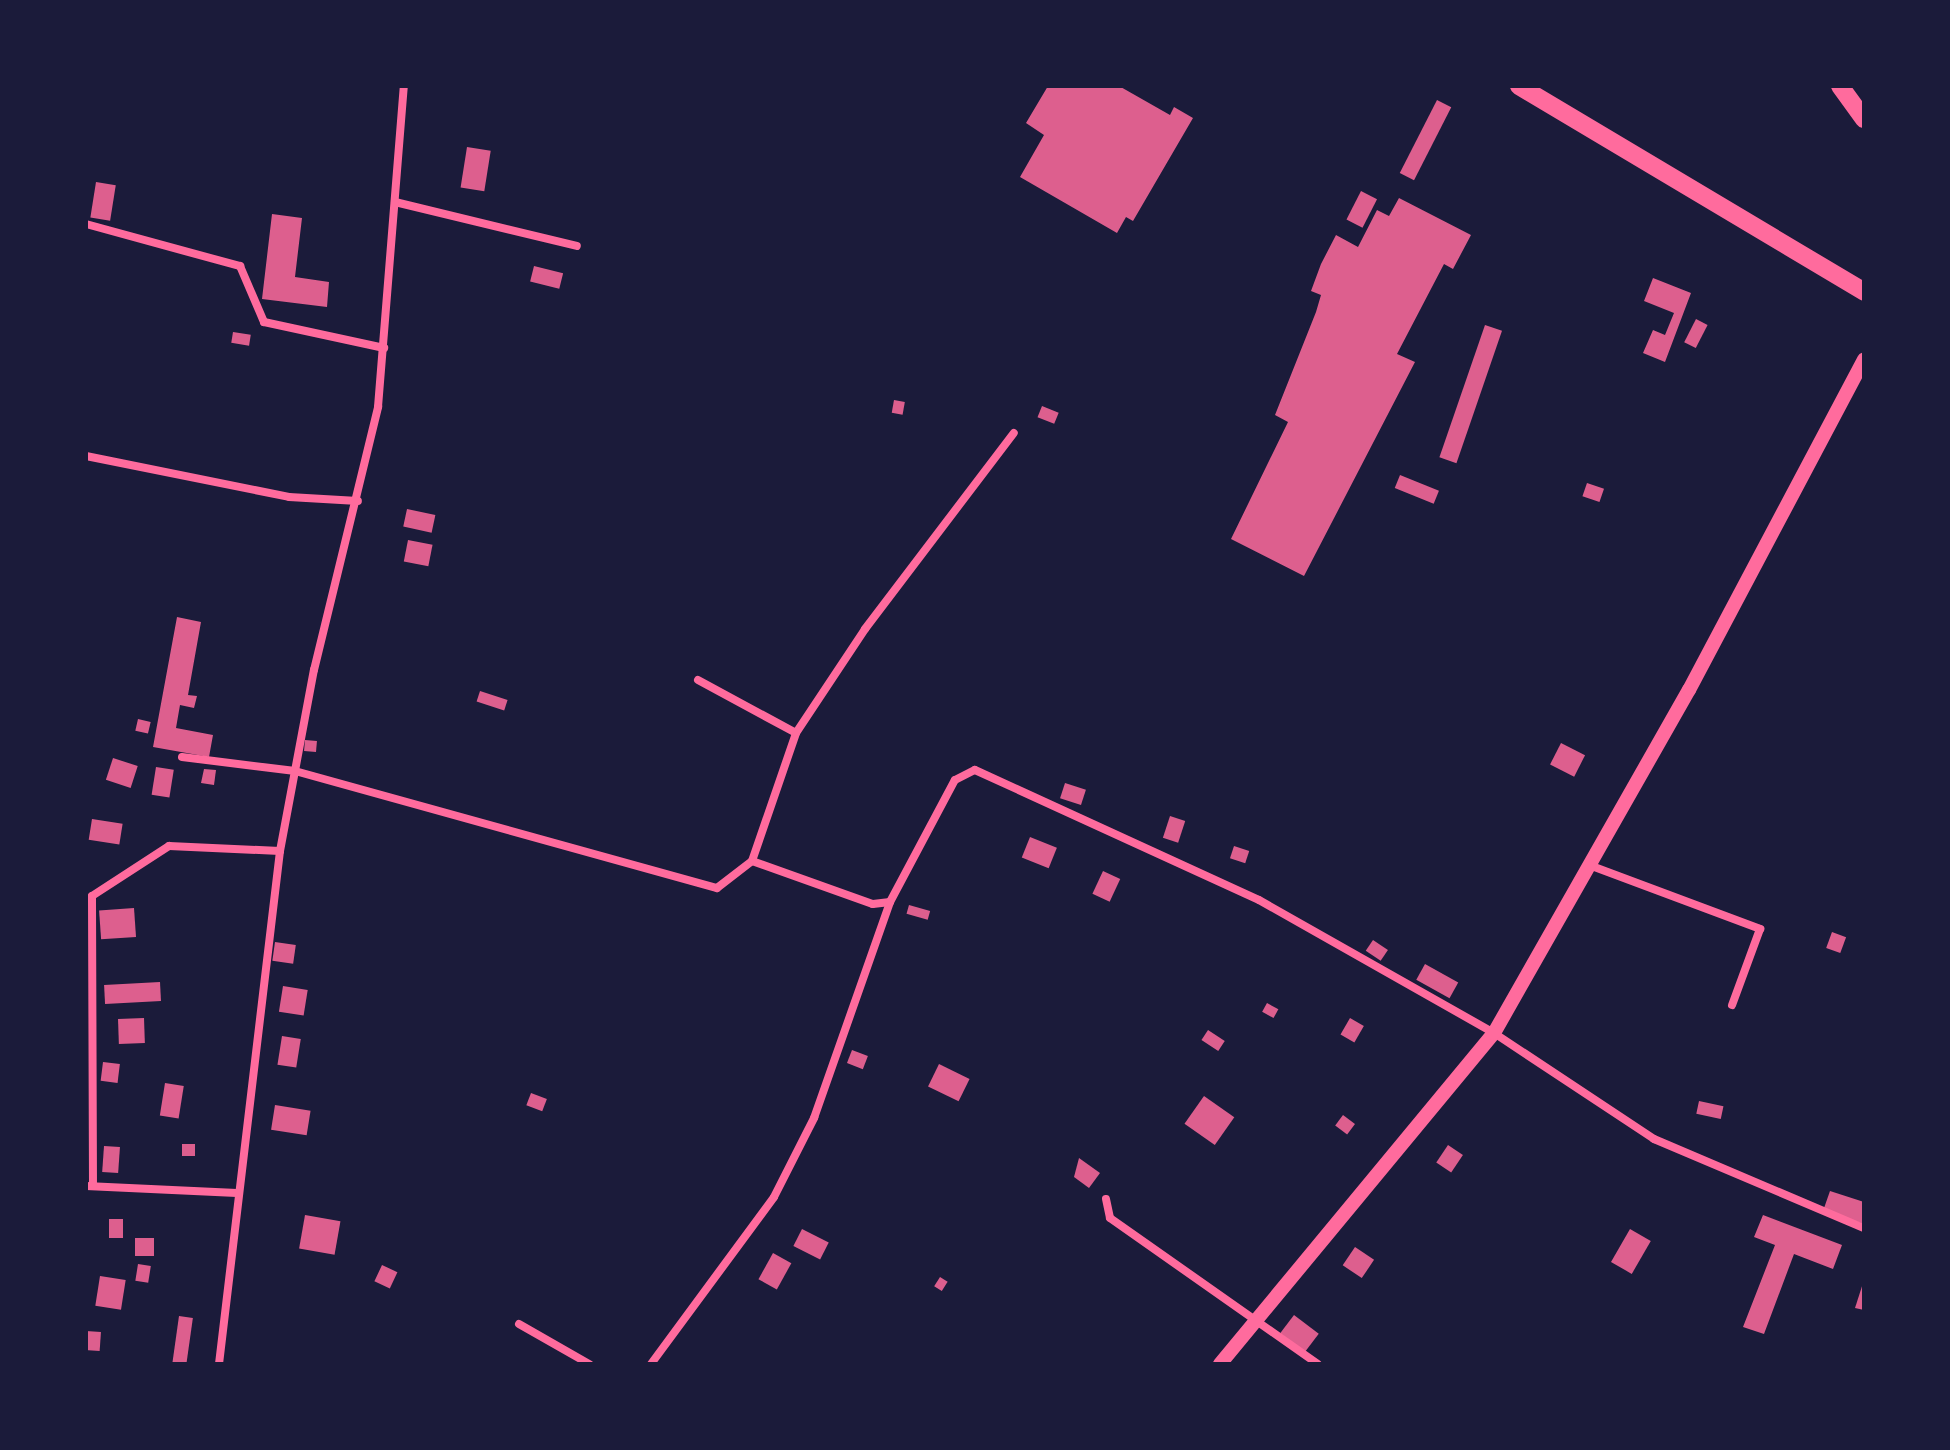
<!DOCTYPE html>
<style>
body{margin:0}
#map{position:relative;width:1950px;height:1450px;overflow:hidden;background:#1b1b3a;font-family:Lora,serif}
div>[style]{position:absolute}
.building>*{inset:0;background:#dd5f8e;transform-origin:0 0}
.minor>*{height:8px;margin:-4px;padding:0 4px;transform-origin:4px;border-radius:4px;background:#ff6b9d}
.tertiary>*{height:14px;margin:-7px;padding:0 7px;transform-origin:7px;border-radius:7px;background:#ff6b9d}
.primary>*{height:18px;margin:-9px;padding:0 9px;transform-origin:9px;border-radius:9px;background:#ff6b9d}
span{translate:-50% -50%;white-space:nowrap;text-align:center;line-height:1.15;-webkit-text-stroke:6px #1b1b3a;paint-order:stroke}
.frame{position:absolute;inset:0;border:88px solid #1b1b3a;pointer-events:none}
</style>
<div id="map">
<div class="building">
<i style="clip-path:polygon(1048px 86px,1119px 86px,1170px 115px,1174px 107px,1193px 118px,1133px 221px,1126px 217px,1117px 233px,1020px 177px,1044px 135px,1026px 123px)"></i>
<i style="left:1437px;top:100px;width:16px;height:82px;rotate:27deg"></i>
<i style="left:467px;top:147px;width:24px;height:41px;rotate:9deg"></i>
<i style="left:96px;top:182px;width:20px;height:36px;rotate:9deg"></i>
<i style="left:1361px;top:191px;width:18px;height:32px;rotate:27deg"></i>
<i style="clip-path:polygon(1399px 198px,1471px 235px,1453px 269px,1444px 264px,1397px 354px,1415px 362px,1304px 576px,1231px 539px,1288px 422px,1275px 415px,1316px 312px,1321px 295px,1311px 291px,1321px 264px,1336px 235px,1358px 247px,1377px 210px,1389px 216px)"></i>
<i style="clip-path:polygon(272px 214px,302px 218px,295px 277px,329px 282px,327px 307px,262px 299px)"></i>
<i style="left:534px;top:266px;width:30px;height:16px;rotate:14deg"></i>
<i style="clip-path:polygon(1653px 278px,1691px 293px,1665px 362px,1643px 353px,1653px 330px,1665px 335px,1674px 313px,1644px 301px)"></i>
<i style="left:1696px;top:319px;width:13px;height:26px;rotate:27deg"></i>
<i style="left:1485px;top:325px;width:18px;height:140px;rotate:19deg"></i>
<i style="left:233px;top:332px;width:18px;height:11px;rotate:9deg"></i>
<i style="left:894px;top:400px;width:11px;height:13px;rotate:10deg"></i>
<i style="left:1042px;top:406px;width:18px;height:12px;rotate:22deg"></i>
<i style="left:1400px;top:475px;width:42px;height:14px;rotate:22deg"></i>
<i style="left:1587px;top:483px;width:18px;height:14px;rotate:19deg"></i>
<i style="left:407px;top:509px;width:29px;height:18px;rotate:12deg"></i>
<i style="left:408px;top:540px;width:25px;height:22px;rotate:11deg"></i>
<i style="clip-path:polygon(177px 617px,201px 622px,188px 695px,197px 696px,194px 708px,180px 705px,176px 728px,213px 735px,209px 757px,153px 747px)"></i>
<i style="left:480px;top:691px;width:29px;height:11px;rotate:18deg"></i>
<i style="left:138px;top:719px;width:13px;height:12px;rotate:13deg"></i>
<i style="left:305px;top:740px;width:12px;height:11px;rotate:5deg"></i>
<i style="left:1561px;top:743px;width:27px;height:24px;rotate:27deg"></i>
<i style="left:113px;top:758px;width:26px;height:23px;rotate:18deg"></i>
<i style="left:156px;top:767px;width:18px;height:28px;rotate:9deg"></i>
<i style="clip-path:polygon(204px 769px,216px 770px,214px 785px,201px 783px)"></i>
<i style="left:1065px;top:783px;width:22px;height:16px;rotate:18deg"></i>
<i style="left:1170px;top:816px;width:16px;height:23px;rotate:18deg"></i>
<i style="left:92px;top:819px;width:31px;height:21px;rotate:9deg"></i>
<i style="left:1030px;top:837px;width:29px;height:22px;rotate:22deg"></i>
<i style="left:1234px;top:846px;width:16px;height:13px;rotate:18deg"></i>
<i style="left:1103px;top:871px;width:19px;height:25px;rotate:25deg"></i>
<i style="left:909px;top:905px;width:22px;height:9px;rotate:16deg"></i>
<i style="left:134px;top:908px;width:29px;height:35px;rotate:86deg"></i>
<i style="left:1832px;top:932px;width:15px;height:17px;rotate:20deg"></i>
<i style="left:1373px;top:940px;width:18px;height:13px;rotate:34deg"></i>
<i style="left:275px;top:942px;width:21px;height:19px;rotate:8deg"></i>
<i style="left:1425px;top:964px;width:38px;height:18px;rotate:29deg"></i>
<i style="left:160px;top:982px;width:19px;height:56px;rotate:87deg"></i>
<i style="left:283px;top:986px;width:25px;height:26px;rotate:9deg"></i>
<i style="left:1267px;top:1003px;width:13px;height:10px;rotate:29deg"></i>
<i style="left:144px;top:1018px;width:25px;height:26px;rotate:88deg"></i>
<i style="left:1350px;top:1018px;width:16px;height:19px;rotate:30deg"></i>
<i style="left:1208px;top:1030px;width:20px;height:12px;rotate:33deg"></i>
<i style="left:282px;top:1036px;width:19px;height:29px;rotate:9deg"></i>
<i style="left:852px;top:1050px;width:17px;height:14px;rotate:21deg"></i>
<i style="left:103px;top:1062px;width:17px;height:19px;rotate:7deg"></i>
<i style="left:939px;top:1064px;width:34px;height:25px;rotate:26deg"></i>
<i style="left:165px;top:1083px;width:19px;height:33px;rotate:9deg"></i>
<i style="left:531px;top:1093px;width:17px;height:13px;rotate:21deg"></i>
<i style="left:1204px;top:1096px;width:37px;height:34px;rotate:35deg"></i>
<i style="left:1699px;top:1101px;width:25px;height:13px;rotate:12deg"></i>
<i style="left:275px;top:1105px;width:36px;height:25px;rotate:9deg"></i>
<i style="left:1343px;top:1115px;width:15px;height:13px;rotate:37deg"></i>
<i style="left:182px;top:1144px;width:13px;height:12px"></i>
<i style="left:1448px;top:1145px;width:18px;height:21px;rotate:34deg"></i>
<i style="left:104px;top:1146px;width:16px;height:26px;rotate:4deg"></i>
<i style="clip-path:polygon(1079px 1158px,1100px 1173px,1089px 1188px,1074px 1177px)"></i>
<i style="clip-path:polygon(1830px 1191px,1864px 1202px,1864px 1224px,1823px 1211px)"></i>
<i style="left:305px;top:1215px;width:36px;height:34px;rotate:10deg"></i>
<i style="clip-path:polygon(1763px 1215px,1842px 1245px,1833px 1269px,1794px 1254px,1764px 1334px,1743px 1327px,1775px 1245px,1754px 1237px)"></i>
<i style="left:109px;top:1219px;width:14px;height:19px"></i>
<i style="left:802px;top:1229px;width:30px;height:19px;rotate:27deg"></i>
<i style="left:1630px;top:1229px;width:24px;height:38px;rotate:30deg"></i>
<i style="left:135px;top:1238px;width:19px;height:18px"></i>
<i style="left:1355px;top:1247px;width:23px;height:22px;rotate:34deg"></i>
<i style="left:773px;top:1253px;width:21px;height:30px;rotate:29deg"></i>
<i style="left:138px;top:1264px;width:13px;height:17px;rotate:9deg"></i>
<i style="left:382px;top:1265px;width:17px;height:18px;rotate:25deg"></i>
<i style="left:100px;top:1276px;width:26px;height:30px;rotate:9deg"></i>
<i style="left:940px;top:1277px;width:9px;height:11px;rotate:32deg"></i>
<i style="clip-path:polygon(1864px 1280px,1864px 1310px,1855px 1308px)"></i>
<i style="left:1294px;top:1315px;width:31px;height:23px;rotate:37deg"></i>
<i style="left:179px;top:1316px;width:14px;height:48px;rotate:8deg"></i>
<i style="left:86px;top:1331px;width:15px;height:19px;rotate:4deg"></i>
</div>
<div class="minor">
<i style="left:395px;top:202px;width:187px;rotate:13.6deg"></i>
<i style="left:86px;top:224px;width:160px;rotate:15.3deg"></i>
<i style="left:240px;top:266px;width:61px;rotate:66.8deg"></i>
<i style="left:264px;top:322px;width:123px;rotate:12.2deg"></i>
<i style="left:86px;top:456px;width:207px;rotate:11.4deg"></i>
<i style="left:289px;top:497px;width:69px;rotate:3.3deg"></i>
<i style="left:698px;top:680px;width:111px;rotate:28.4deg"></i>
<i style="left:182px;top:757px;width:114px;rotate:7.1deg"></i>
<i style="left:295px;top:771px;width:438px;rotate:15.5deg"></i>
<i style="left:717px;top:888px;width:44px;rotate:-37.6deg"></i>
<i style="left:752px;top:861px;width:135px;rotate:-71deg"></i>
<i style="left:796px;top:733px;width:125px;rotate:-56.4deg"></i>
<i style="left:865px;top:629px;width:246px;rotate:-52.8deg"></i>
<i style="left:752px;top:861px;width:128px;rotate:19.6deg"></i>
<i style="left:873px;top:904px;width:17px;rotate:-7deg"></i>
<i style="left:1589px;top:865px;width:183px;rotate:20.5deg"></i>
<i style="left:1760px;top:929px;width:81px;rotate:110.2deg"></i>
<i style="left:86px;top:1186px;width:151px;rotate:2.7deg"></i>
<i style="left:93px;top:1186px;width:290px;rotate:-90.2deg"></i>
<i style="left:92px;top:896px;width:92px;rotate:-33deg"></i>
<i style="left:169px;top:846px;width:111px;rotate:2.6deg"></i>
<i style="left:1106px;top:1199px;width:19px;rotate:78deg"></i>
<i style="left:1110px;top:1218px;width:254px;rotate:35.1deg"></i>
<i style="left:519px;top:1324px;width:81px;rotate:29.7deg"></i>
<i style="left:219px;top:1364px;width:517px;rotate:-83.22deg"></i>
<i style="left:280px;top:851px;width:184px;rotate:-79.4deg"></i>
<i style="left:314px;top:670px;width:271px;rotate:-76.3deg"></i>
<i style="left:378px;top:407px;width:322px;rotate:-85.4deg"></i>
<i style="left:651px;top:1364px;width:207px;rotate:-53.6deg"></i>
<i style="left:774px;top:1197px;width:89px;rotate:-63.1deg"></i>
<i style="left:814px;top:1118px;width:229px;rotate:-70.6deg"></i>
<i style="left:890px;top:902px;width:138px;rotate:-62deg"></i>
<i style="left:955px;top:780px;width:22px;rotate:-27deg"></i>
<i style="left:975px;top:770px;width:312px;rotate:24.6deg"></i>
<i style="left:1259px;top:900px;width:270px;rotate:29.5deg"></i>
<i style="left:1494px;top:1033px;width:192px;rotate:33.5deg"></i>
<i style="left:1654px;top:1139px;width:228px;rotate:23deg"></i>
</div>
<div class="tertiary">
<i style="left:1220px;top:1364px;width:430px;rotate:-50.4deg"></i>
<i style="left:1494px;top:1033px;width:395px;rotate:-60.4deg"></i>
<i style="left:1689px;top:690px;width:374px;rotate:-62.1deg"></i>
</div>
<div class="primary">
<i style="left:1519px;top:86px;width:402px;rotate:30.8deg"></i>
<i style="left:1840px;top:86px;width:41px;rotate:54deg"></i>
</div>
<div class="frame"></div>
</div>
